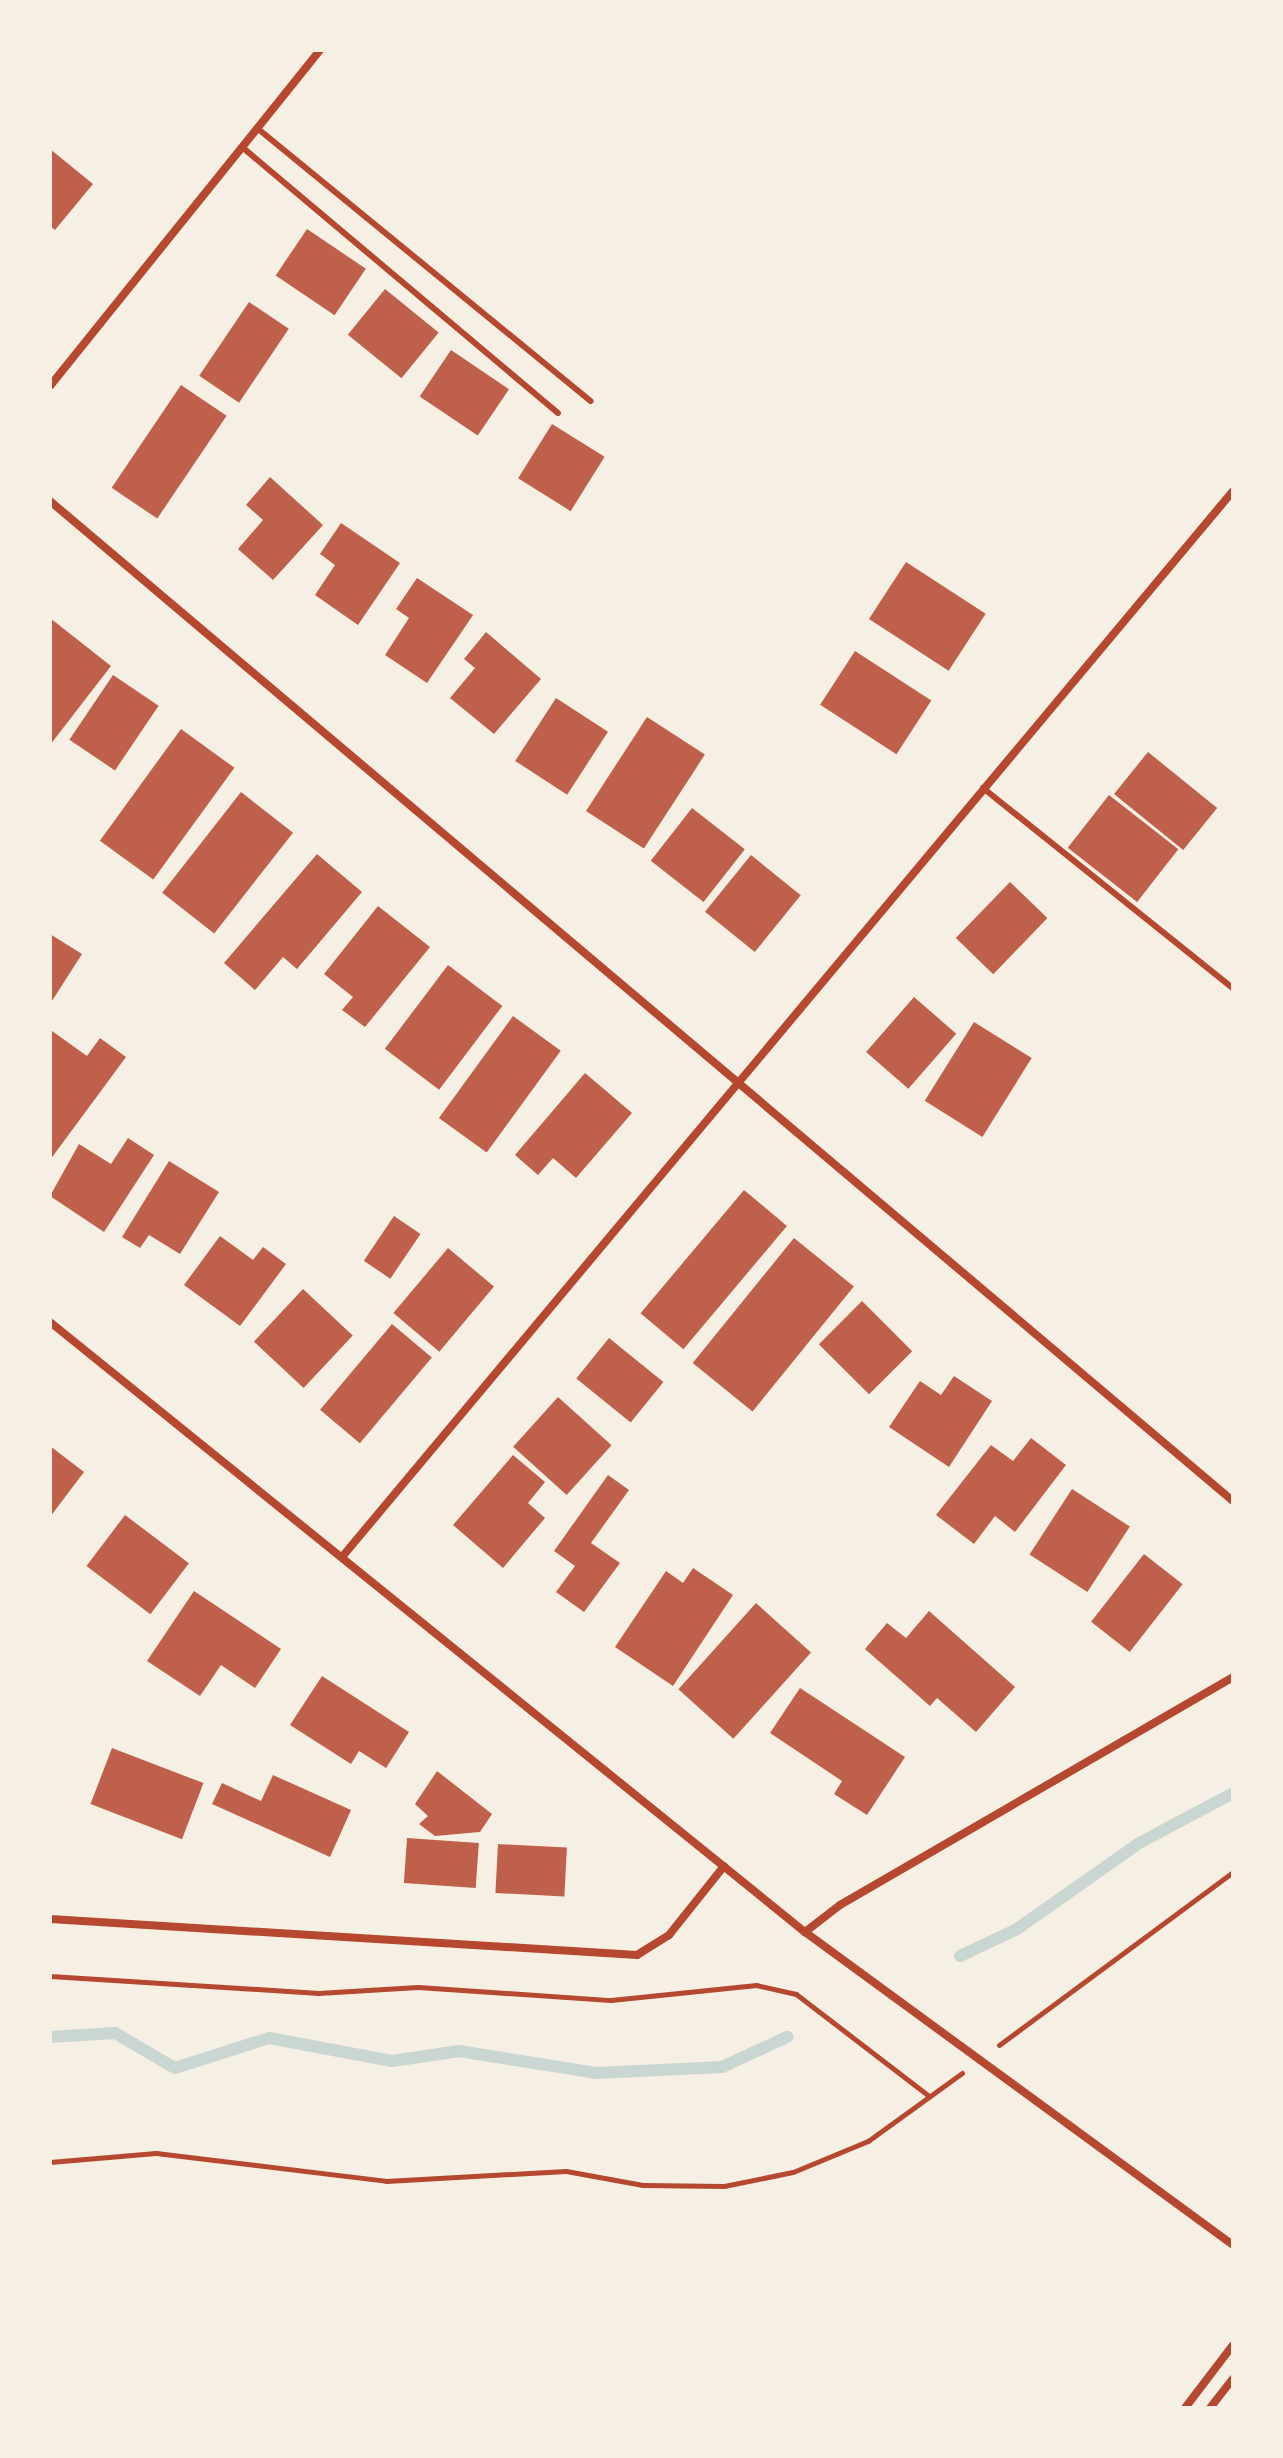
<!DOCTYPE html>
<style>
body{margin:0}
#map{position:relative;width:1283px;height:2458px;overflow:hidden;background:#f6efe4;font-family:"Times New Roman",serif}
div>[style]{position:absolute}
.stream>*{height:12px;margin:-6px;padding:0 6px;transform-origin:6px;border-radius:6px;background:#c9d6d2}
.building>*{inset:0;background:#bf614a;transform-origin:0 0}
.path>*{height:5px;margin:-2.5px;padding:0 2.5px;transform-origin:2.5px;border-radius:2.5px;background:#b5482f}
.service>*{height:6px;margin:-3px;padding:0 3px;transform-origin:3px;border-radius:3px;background:#b5482f}
.minor>*{height:8px;margin:-4px;padding:0 4px;transform-origin:4px;border-radius:4px;background:#b5482f}
span{translate:-50% -50%;white-space:nowrap;text-align:center;line-height:1.15;-webkit-text-stroke:8px #f6efe4;paint-order:stroke}
.frame{position:absolute;inset:0;border:52px solid #f6efe4;pointer-events:none}
</style>
<div id="map">
<div class="stream">
<i style="left:960px;top:1956px;width:63px;rotate:-25.3deg"></i>
<i style="left:1017px;top:1929px;width:151px;rotate:-35.1deg"></i>
<i style="left:1141px;top:1842px;width:104px;rotate:-28deg"></i>
<i style="left:50px;top:2037px;width:65px;rotate:-3.5deg"></i>
<i style="left:115px;top:2033px;width:69px;rotate:30.3deg"></i>
<i style="left:175px;top:2068px;width:99px;rotate:-17.7deg"></i>
<i style="left:269px;top:2038px;width:125px;rotate:10.6deg"></i>
<i style="left:392px;top:2061px;width:68px;rotate:-8.5deg"></i>
<i style="left:459px;top:2051px;width:140px;rotate:9.1deg"></i>
<i style="left:597px;top:2073px;width:125px;rotate:-2.7deg"></i>
<i style="left:722px;top:2067px;width:72px;rotate:-24.8deg"></i>
</div>
<div class="building">
<i style="clip-path:polygon(50px 149px,93px 184px,55px 230px,50px 226px)"></i>
<i style="left:307px;top:229px;width:71px;height:56px;rotate:34deg"></i>
<i style="left:385px;top:289px;width:69px;height:59px;rotate:39deg"></i>
<i style="left:249px;top:302px;width:48px;height:89px;rotate:34deg"></i>
<i style="left:451px;top:350px;width:70px;height:56px;rotate:34deg"></i>
<i style="left:181px;top:385px;width:55px;height:124px;rotate:34deg"></i>
<i style="left:552px;top:424px;width:62px;height:64px;rotate:32deg"></i>
<i style="clip-path:polygon(270px 477px,323px 525px,273px 580px,238px 549px,263px 520px,246px 505px)"></i>
<i style="clip-path:polygon(341px 523px,400px 563px,358px 625px,315px 595px,335px 565px,320px 554px)"></i>
<i style="left:906px;top:562px;width:95px;height:68px;rotate:33deg"></i>
<i style="clip-path:polygon(417px 578px,473px 615px,427px 683px,385px 655px,409px 618px,396px 609px)"></i>
<i style="clip-path:polygon(50px 618px,111px 666px,50px 745px)"></i>
<i style="clip-path:polygon(486px 632px,541px 679px,494px 734px,450px 698px,475px 668px,464px 659px)"></i>
<i style="left:855px;top:651px;width:91px;height:64px;rotate:33deg"></i>
<i style="left:113px;top:675px;width:55px;height:78px;rotate:34deg"></i>
<i style="left:556px;top:698px;width:62px;height:75px;rotate:33deg"></i>
<i style="left:647px;top:717px;width:69px;height:112px;rotate:33deg"></i>
<i style="left:181px;top:729px;width:66px;height:138px;rotate:36deg"></i>
<i style="left:1148px;top:752px;width:89px;height:54px;rotate:39deg"></i>
<i style="left:241px;top:792px;width:66px;height:128px;rotate:38deg"></i>
<i style="left:1109px;top:795px;width:88px;height:67px;rotate:38deg"></i>
<i style="left:692px;top:808px;width:67px;height:67px;rotate:38deg"></i>
<i style="clip-path:polygon(317px 854px,362px 892px,297px 969px,283px 957px,255px 990px,224px 963px)"></i>
<i style="left:751px;top:855px;width:64px;height:73px;rotate:39deg"></i>
<i style="left:1010px;top:882px;width:52px;height:78px;rotate:44deg"></i>
<i style="clip-path:polygon(378px 906px,430px 947px,365px 1027px,342px 1010px,353px 997px,324px 974px)"></i>
<i style="clip-path:polygon(50px 934px,82px 954px,50px 1004px)"></i>
<i style="left:448px;top:965px;width:68px;height:105px;rotate:37deg"></i>
<i style="left:914px;top:997px;width:56px;height:73px;rotate:41deg"></i>
<i style="left:513px;top:1016px;width:59px;height:126px;rotate:36deg"></i>
<i style="left:974px;top:1022px;width:68px;height:93px;rotate:32deg"></i>
<i style="clip-path:polygon(52px 1031px,87px 1056px,100px 1038px,126px 1057px,50px 1160px)"></i>
<i style="clip-path:polygon(585px 1073px,632px 1113px,576px 1178px,553px 1158px,538px 1175px,515px 1155px)"></i>
<i style="clip-path:polygon(128px 1138px,154px 1155px,104px 1232px,50px 1196px,79px 1144px,111px 1164px)"></i>
<i style="clip-path:polygon(169px 1161px,219px 1192px,180px 1254px,149px 1235px,140px 1248px,122px 1237px)"></i>
<i style="left:744px;top:1190px;width:56px;height:161px;rotate:40deg"></i>
<i style="left:394px;top:1216px;width:32px;height:54px;rotate:34deg"></i>
<i style="clip-path:polygon(220px 1236px,253px 1260px,263px 1247px,286px 1264px,240px 1326px,184px 1285px)"></i>
<i style="left:794px;top:1238px;width:77px;height:161px;rotate:39deg"></i>
<i style="left:448px;top:1248px;width:60px;height:85px;rotate:40deg"></i>
<i style="left:303px;top:1289px;width:68px;height:72px;rotate:43deg"></i>
<i style="left:862px;top:1301px;width:71px;height:61px;rotate:45deg"></i>
<i style="left:392px;top:1324px;width:52px;height:112px;rotate:40deg"></i>
<i style="left:609px;top:1338px;width:70px;height:52px;rotate:39deg"></i>
<i style="clip-path:polygon(954px 1376px,992px 1401px,949px 1467px,889px 1427px,920px 1381px,941px 1395px)"></i>
<i style="left:558px;top:1397px;width:72px;height:67px;rotate:42deg"></i>
<i style="clip-path:polygon(1031px 1438px,1066px 1465px,1015px 1532px,995px 1516px,974px 1544px,936px 1515px,991px 1445px,1013px 1461px)"></i>
<i style="clip-path:polygon(50px 1446px,84px 1472px,50px 1517px)"></i>
<i style="clip-path:polygon(513px 1455px,545px 1482px,528px 1503px,545px 1518px,503px 1568px,453px 1525px)"></i>
<i style="clip-path:polygon(608px 1475px,629px 1490px,591px 1543px,620px 1563px,584px 1612px,556px 1592px,575px 1566px,554px 1551px)"></i>
<i style="left:1072px;top:1489px;width:69px;height:78px;rotate:33deg"></i>
<i style="left:125px;top:1515px;width:80px;height:64px;rotate:37deg"></i>
<i style="left:1144px;top:1554px;width:49px;height:86px;rotate:38deg"></i>
<i style="clip-path:polygon(693px 1568px,733px 1595px,673px 1686px,615px 1647px,666px 1571px,683px 1583px)"></i>
<i style="clip-path:polygon(194px 1591px,281px 1649px,255px 1688px,221px 1665px,200px 1696px,147px 1661px)"></i>
<i style="left:756px;top:1603px;width:74px;height:116px;rotate:42deg"></i>
<i style="clip-path:polygon(929px 1611px,1015px 1687px,976px 1732px,937px 1698px,930px 1706px,865px 1649px,887px 1623px,906px 1638px)"></i>
<i style="clip-path:polygon(322px 1676px,409px 1732px,386px 1768px,359px 1751px,351px 1764px,290px 1725px)"></i>
<i style="clip-path:polygon(800px 1688px,905px 1757px,867px 1815px,834px 1794px,842px 1781px,770px 1733px)"></i>
<i style="left:112px;top:1748px;width:98px;height:60px;rotate:21deg"></i>
<i style="clip-path:polygon(437px 1771px,492px 1814px,480px 1832px,435px 1836px,419px 1824px,428px 1816px,415px 1804px)"></i>
<i style="clip-path:polygon(273px 1775px,351px 1810px,330px 1857px,212px 1804px,222px 1783px,261px 1801px)"></i>
<i style="left:407px;top:1838px;width:72px;height:45px;rotate:4deg"></i>
<i style="left:498px;top:1844px;width:69px;height:49px;rotate:3deg"></i>
</div>
<div class="path">
<i style="left:50px;top:1976px;width:269px;rotate:3.6deg"></i>
<i style="left:318px;top:1993px;width:100px;rotate:-3.4deg"></i>
<i style="left:418px;top:1987px;width:193px;rotate:3.9deg"></i>
<i style="left:611px;top:2000px;width:146px;rotate:-5.9deg"></i>
<i style="left:756px;top:1985px;width:41px;rotate:12.7deg"></i>
<i style="left:796px;top:1994px;width:168px;rotate:37.5deg"></i>
<i style="left:999px;top:2045px;width:291px;rotate:-36.5deg"></i>
<i style="left:50px;top:2162px;width:106px;rotate:-4.9deg"></i>
<i style="left:156px;top:2153px;width:232px;rotate:6.9deg"></i>
<i style="left:386px;top:2181px;width:180px;rotate:-3.2deg"></i>
<i style="left:566px;top:2171px;width:78px;rotate:10.3deg"></i>
<i style="left:643px;top:2185px;width:81px;rotate:0.7deg"></i>
<i style="left:724px;top:2186px;width:70px;rotate:-11.5deg"></i>
<i style="left:793px;top:2172px;width:81px;rotate:-22.5deg"></i>
<i style="left:868px;top:2141px;width:116px;rotate:-35.9deg"></i>
</div>
<div class="service">
<i style="left:257px;top:128px;width:431px;rotate:39.3deg"></i>
<i style="left:242px;top:147px;width:413px;rotate:40.1deg"></i>
<i style="left:983px;top:788px;width:320px;rotate:38.7deg"></i>
</div>
<div class="minor">
<i style="left:50px;top:386px;width:431px;rotate:-51.2deg"></i>
<i style="left:50px;top:501px;width:1549px;rotate:40.21deg"></i>
<i style="left:50px;top:1322px;width:971px;rotate:38.94deg"></i>
<i style="left:805px;top:1932px;width:530px;rotate:36.18deg"></i>
<i style="left:342px;top:1557px;width:1389px;rotate:-50.11deg"></i>
<i style="left:50px;top:1919px;width:588px;rotate:3.51deg"></i>
<i style="left:637px;top:1955px;width:38px;rotate:-32deg"></i>
<i style="left:669px;top:1935px;width:88px;rotate:-51.4deg"></i>
<i style="left:805px;top:1932px;width:44px;rotate:-37.6deg"></i>
<i style="left:840px;top:1905px;width:454px;rotate:-30.1deg"></i>
<i style="left:1185px;top:2408px;width:79px;rotate:-52.7deg"></i>
<i style="left:1210px;top:2408px;width:37px;rotate:-52deg"></i>
</div>
<div class="frame"></div>
</div>
